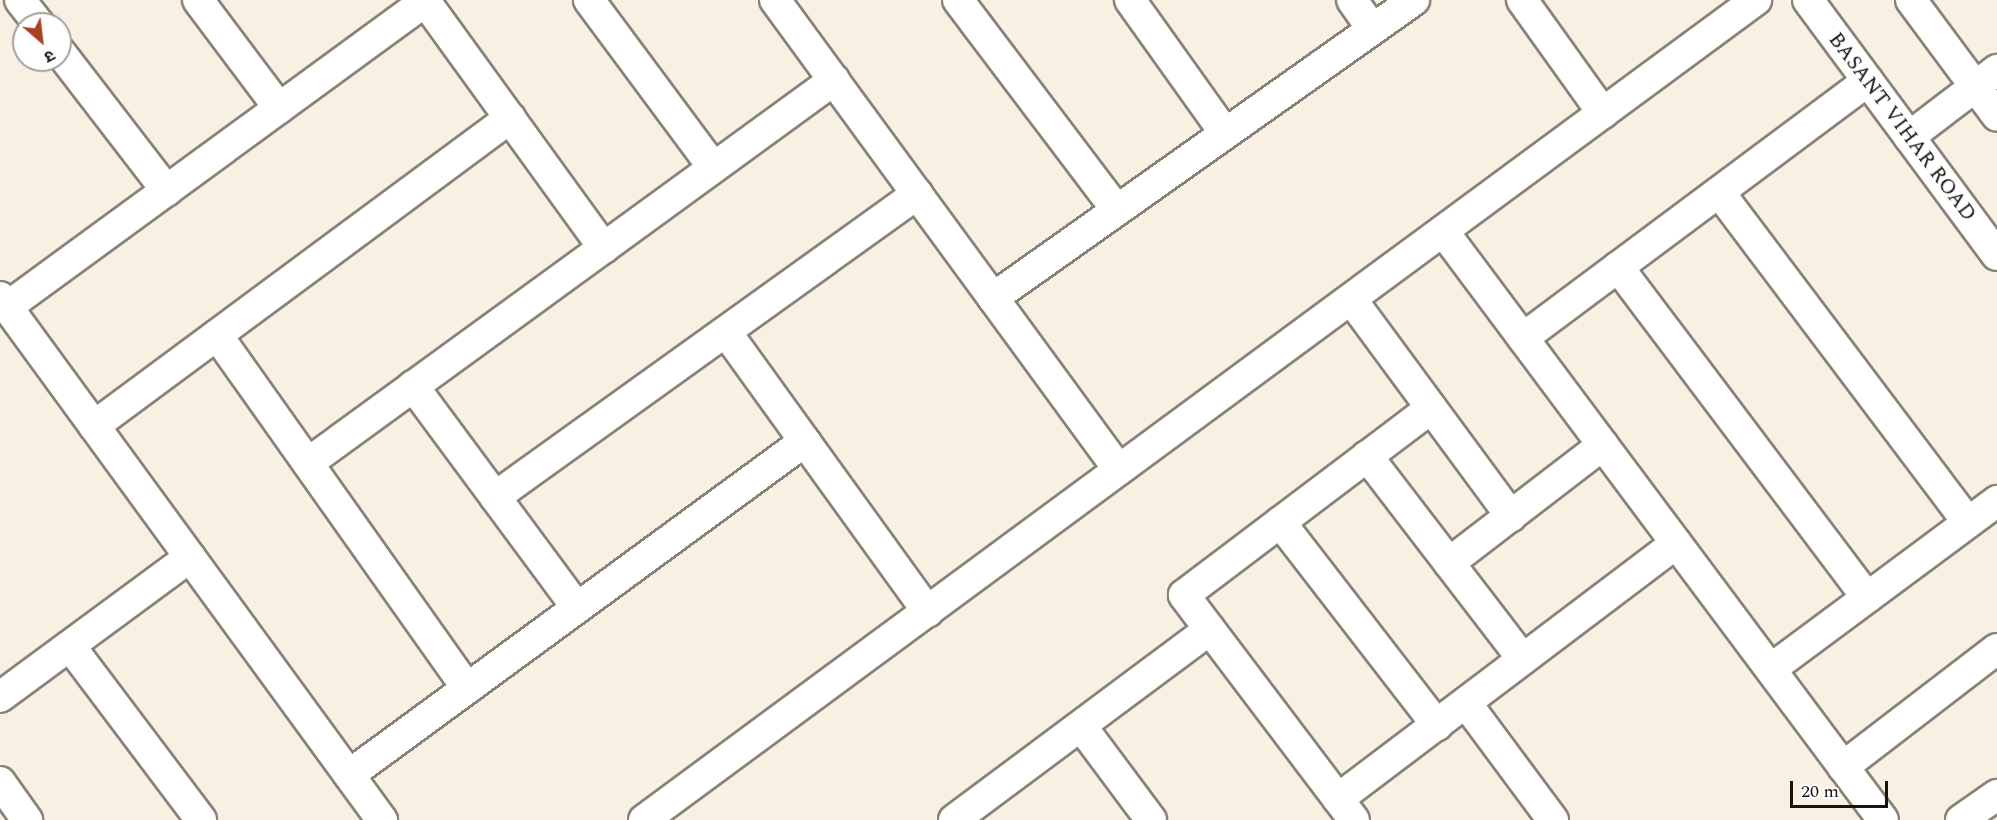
<!DOCTYPE html>
<meta charset="utf-8">
<style>
body{margin:0}
#map{position:relative;width:1997px;height:820px;overflow:hidden;background:#f7f0e3;font-family:Spectral,"Noto Sans Devanagari",serif}
div>[style]{position:absolute}
.roads{filter:drop-shadow(2px 0 #898276) drop-shadow(-2px 0 #898276) drop-shadow(0 2px #898276) drop-shadow(0 -2px #898276)}
.minor>*{height:30px;margin:-15px;padding:0 15px;transform-origin:15px;border-radius:15px;background:#fff}
span{translate:-50% -50%;white-space:nowrap;text-align:center;line-height:1.15;-webkit-text-stroke:4.5px #fff;paint-order:stroke}
.street-label{font-size:21px;color:#171510}
.north{position:absolute;left:12px;top:12px;width:60px;height:60px;box-sizing:border-box;background:#fff;border:2px solid #a2a19f;border-radius:50%;rotate:152deg;font-size:16px;font-weight:700;line-height:24px;text-align:center;color:#171510}
.north::after{content:'';display:block;margin:auto;width:21px;height:27px;background:#aa4125;clip-path:polygon(50% 0,100% 100%,50% 72%,0 100%)}
.scale{position:absolute;left:1790px;top:781px;width:98px;height:27px;box-sizing:border-box;border:3px solid #171510;border-top:0;padding-left:8px;font-size:18px;line-height:21px;white-space:nowrap;color:#171510;-webkit-text-stroke:4px #fff;paint-order:stroke}
</style>
<div id="map">
<div class="roads">
<div class="minor">
<i style="left:20px;top:0;width:31px;rotate:52deg"></i>
<i style="left:198px;top:0;width:135px;rotate:53.1deg"></i>
<i style="left:589px;top:0;width:208px;rotate:53.4deg"></i>
<i style="left:775px;top:0;width:582px;rotate:53.8deg"></i>
<i style="left:958px;top:0;width:263px;rotate:52.9deg"></i>
<i style="left:1130px;top:0;width:163px;rotate:54.5deg"></i>
<i style="left:1352px;top:0;width:35px;rotate:55deg"></i>
<i style="left:1522px;top:0;width:139px;rotate:54.4deg"></i>
<i style="left:1808px;top:0;width:317px;rotate:53.5deg"></i>
<i style="left:1911px;top:0;width:144px;rotate:53.4deg"></i>
<i style="left:425px;top:1px;width:305px;rotate:54.1deg"></i>
<i style="left:60px;top:52px;width:175px;rotate:52.4deg"></i>
<i style="left:1909px;top:137px;width:111px;rotate:-37.3deg"></i>
<i style="left:1719px;top:192px;width:413px;rotate:53deg"></i>
<i style="left:1443px;top:231px;width:735px;rotate:53.24deg"></i>
<i style="left:1618px;top:267px;width:414px;rotate:53deg"></i>
<i style="left:0;top:297px;width:648px;rotate:53.86deg"></i>
<i style="left:993px;top:298px;width:516px;rotate:-35.29deg"></i>
<i style="left:1351px;top:299px;width:270px;rotate:53.6deg"></i>
<i style="left:7px;top:307px;width:520px;rotate:-36.17deg"></i>
<i style="left:726px;top:332px;width:345px;rotate:54.2deg"></i>
<i style="left:217px;top:335px;width:433px;rotate:54.7deg"></i>
<i style="left:1523px;top:338px;width:430px;rotate:-36.7deg"></i>
<i style="left:413px;top:386px;width:276px;rotate:53.5deg"></i>
<i style="left:94px;top:426px;width:518px;rotate:-36.52deg"></i>
<i style="left:1367px;top:456px;width:256px;rotate:52.5deg"></i>
<i style="left:308px;top:463px;width:651px;rotate:-36.06deg"></i>
<i style="left:495px;top:497px;width:520px;rotate:-35.68deg"></i>
<i style="left:1280px;top:522px;width:257px;rotate:52.3deg"></i>
<i style="left:1449px;top:563px;width:194px;rotate:-37.5deg"></i>
<i style="left:70px;top:646px;width:218px;rotate:53deg"></i>
<i style="left:1771px;top:669px;width:282px;rotate:-36.6deg"></i>
<i style="left:0;top:697px;width:236px;rotate:-36.4deg"></i>
<i style="left:1466px;top:703px;width:146px;rotate:53.4deg"></i>
<i style="left:1081px;top:726px;width:117px;rotate:53.3deg"></i>
<i style="left:1843px;top:767px;width:194px;rotate:-37.5deg"></i>
<i style="left:349px;top:775px;width:565px;rotate:-36.22deg"></i>
<i style="left:0;top:782px;width:47px;rotate:54.6deg"></i>
<i style="left:1338px;top:799px;width:424px;rotate:-37.1deg"></i>
<i style="left:644px;top:820px;width:1382px;rotate:-36.41deg"></i>
<i style="left:954px;top:820px;width:319px;rotate:-36.7deg"></i>
<i style="left:1354px;top:820px;width:282px;rotate:-127.1deg"></i>
<i style="left:1184px;top:595px;width:310px;rotate:-37.1deg"></i>
<i style="left:1961px;top:820px;width:44px;rotate:-34.8deg"></i>
</div>
</div>
<div class="street-label">
<span style="left:1902px;top:127px;rotate:53deg">BASANT VIHAR ROAD</span>
</div>
<div class="north">उ</div>
<div class="scale">20 m</div>
</div>
